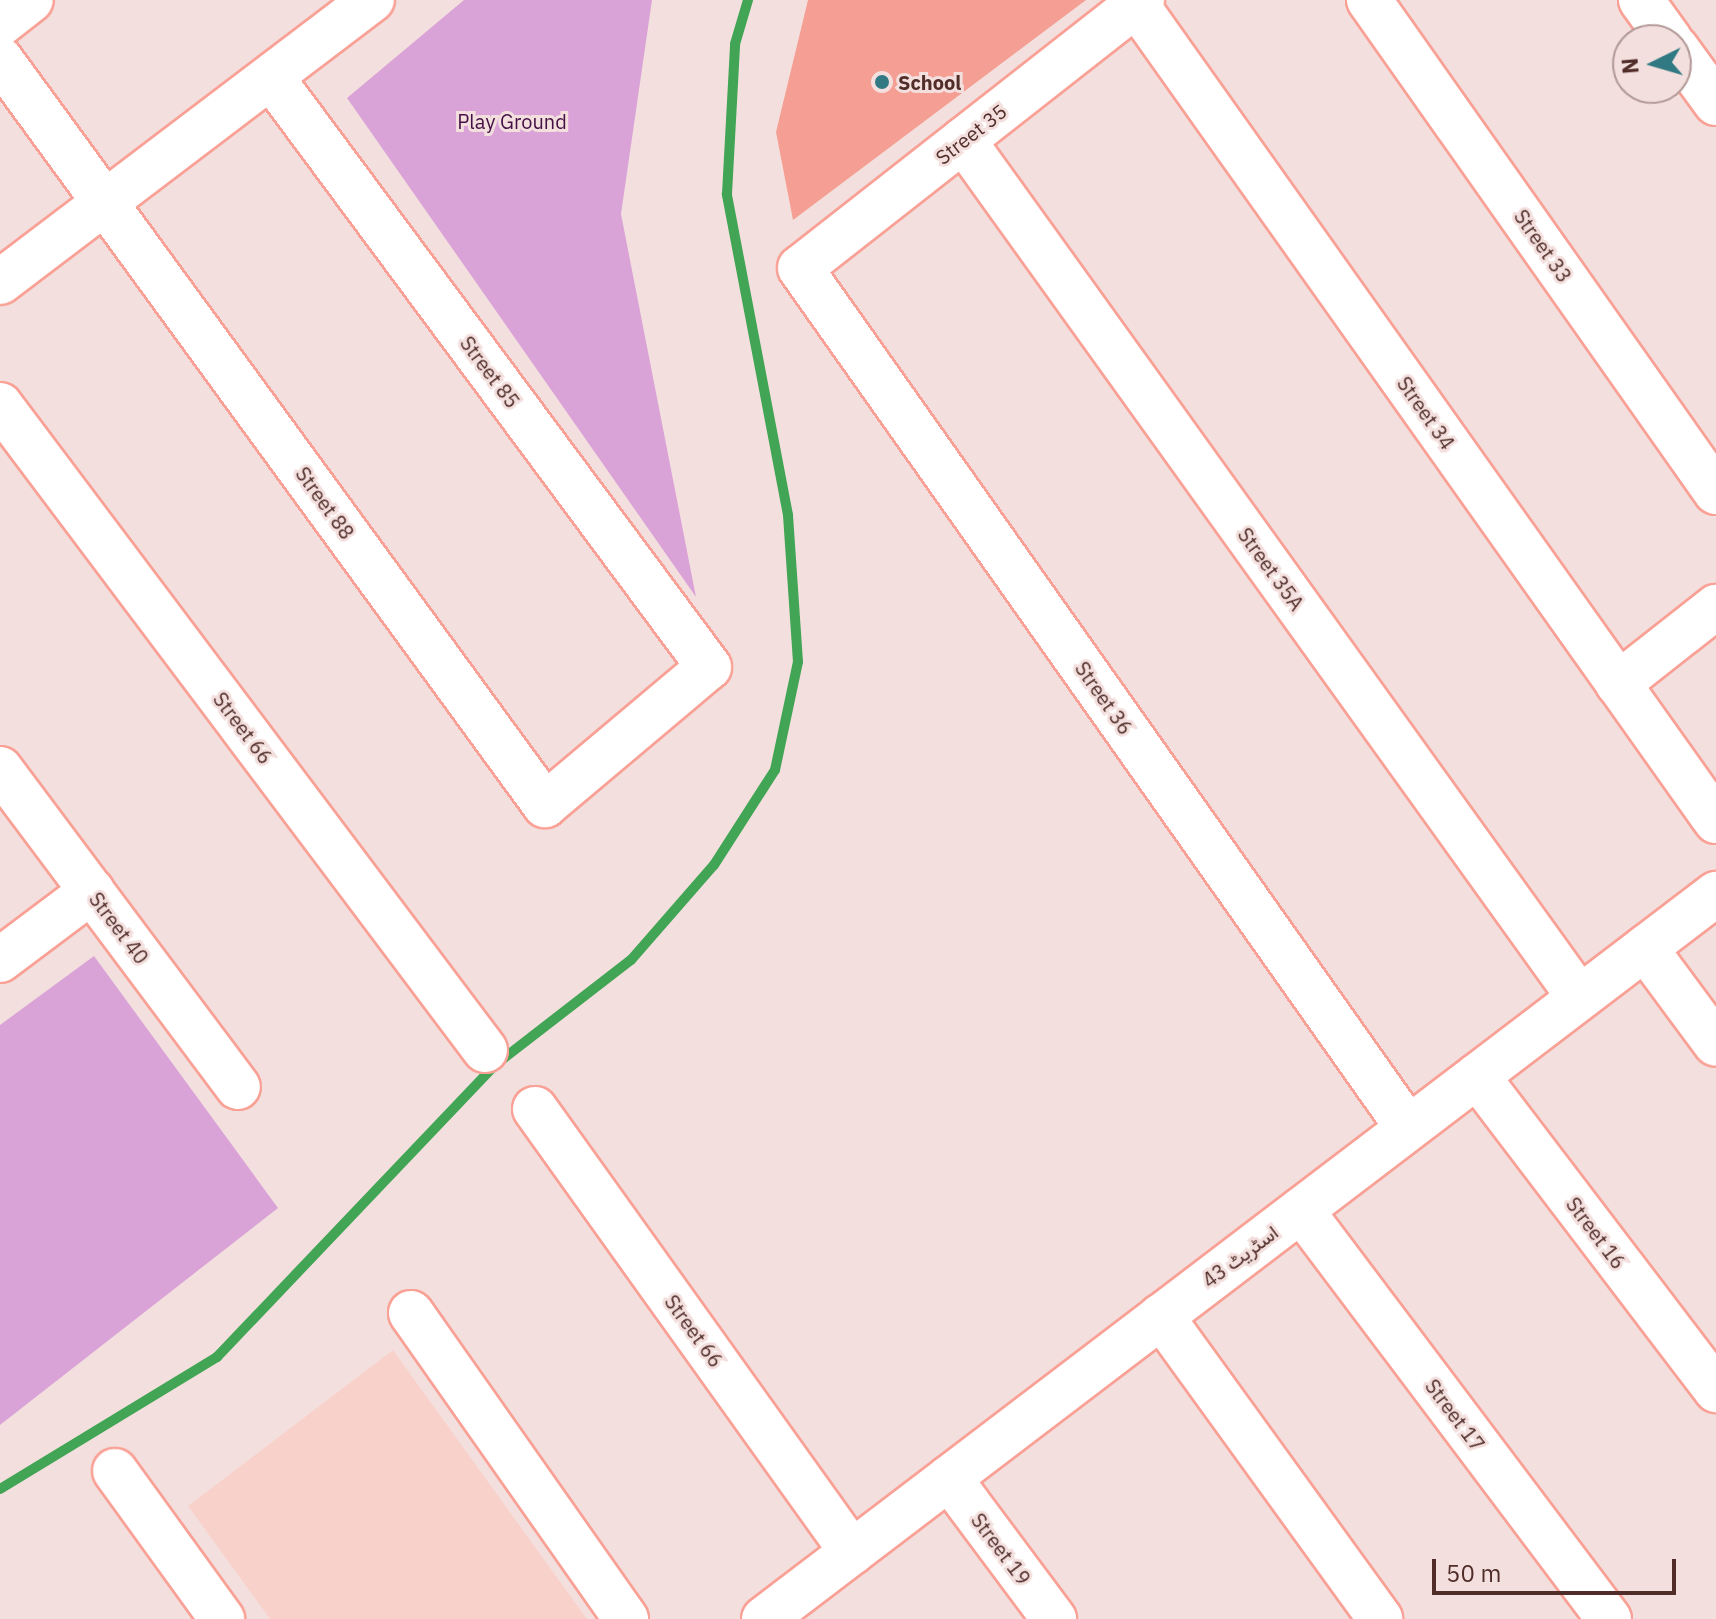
<!DOCTYPE html>
<meta charset="utf-8">
<style>
body{margin:0}
#map{position:relative;width:1716px;height:1619px;overflow:hidden;background:#f3e0de;font-family:"IBM Plex Sans",Vazirmatn,sans-serif}
div>[style]{position:absolute}
.built>*{inset:0;background:#f9d1cb}
.green>*{inset:0;background:#daa3d8}
.stream>*{height:10px;margin:-5px;padding:0 5px;transform-origin:5px;border-radius:5px;background:#42a455}
.building>*{inset:0;background:#f59e93}
.roads{filter:drop-shadow(2px 0 #f9a196) drop-shadow(-2px 0 #f9a196) drop-shadow(0 2px #f9a196) drop-shadow(0 -2px #f9a196)}
.minor>*{height:44px;margin:-22px;padding:0 22px;transform-origin:22px;border-radius:22px;background:#fff}
.dots>*{width:22px;height:22px;translate:-50% -50%;box-sizing:border-box;border:4px solid #f3e0de;border-radius:50%}
span{translate:-50% -50%;white-space:nowrap;text-align:center;line-height:1.15;-webkit-text-stroke:6px #f3e0de;paint-order:stroke}
.poi-label{font-size:20px;color:#512d29;font-weight:700}
.left{translate:0 -50%;text-align:left}
.park-label{font-size:20px;color:#441045}
.street-label{font-size:20px;color:#512d29}
.north{position:absolute;left:1612px;top:24px;width:80px;height:80px;box-sizing:border-box;background:#f3e0de;border:2px solid #b29896;border-radius:50%;rotate:265deg;font-size:22px;font-weight:700;line-height:32px;text-align:center;color:#512d29}
.north::after{content:'';display:block;margin:auto;width:28px;height:36px;background:#317983;clip-path:polygon(50% 0,100% 100%,50% 72%,0 100%)}
.scale{position:absolute;left:1432px;top:1559px;width:244px;height:36px;box-sizing:border-box;border:4px solid #512d29;border-top:0;padding-left:10px;font-size:24px;line-height:28px;white-space:nowrap;color:#512d29;-webkit-text-stroke:6px #f3e0de;paint-order:stroke}
</style>
<div id="map">
<div class="built">
<i style="clip-path:polygon(393px 1350px,587px 1619px,270px 1619px,188px 1506px)"></i>
</div>
<div class="green">
<i style="clip-path:polygon(464px 0,652px 0,621px 214px,696px 597px,347px 98px)"></i>
<i style="clip-path:polygon(94px 956px,278px 1208px,0 1425px,0 1025px)"></i>
</div>
<div class="stream">
<i style="left:0;top:1489px;width:254px;rotate:-31.3deg"></i>
<i style="left:217px;top:1357px;width:403px;rotate:-46.4deg"></i>
<i style="left:495px;top:1065px;width:172px;rotate:-37.7deg"></i>
<i style="left:631px;top:960px;width:126px;rotate:-48.9deg"></i>
<i style="left:714px;top:865px;width:113px;rotate:-57.3deg"></i>
<i style="left:775px;top:770px;width:110px;rotate:-78deg"></i>
<i style="left:798px;top:662px;width:147px;rotate:-93.9deg"></i>
<i style="left:788px;top:515px;width:327px;rotate:-100.8deg"></i>
<i style="left:727px;top:194px;width:150px;rotate:-86.9deg"></i>
<i style="left:735px;top:44px;width:46px;rotate:-73.5deg"></i>
</div>
<div class="building">
<i style="clip-path:polygon(808px 0,1086px 0,793px 220px,776px 132px)"></i>
</div>
<div class="roads">
<div class="minor">
<i style="left:1142px;top:0;width:434px;rotate:141.9deg"></i>
<i style="left:800px;top:268px;width:1053px;rotate:54.74deg"></i>
<i style="left:1369px;top:0;width:602px;rotate:54.81deg"></i>
<i style="left:1641px;top:0;width:49px;rotate:54.1deg"></i>
<i style="left:1136px;top:4px;width:1002px;rotate:54.63deg"></i>
<i style="left:0;top:24px;width:39px;rotate:-38deg"></i>
<i style="left:1676px;top:48px;width:68px;rotate:54deg"></i>
<i style="left:0;top:59px;width:924px;rotate:53.85deg"></i>
<i style="left:545px;top:805px;width:214px;rotate:-40.1deg"></i>
<i style="left:709px;top:667px;width:735px;rotate:-126.59deg"></i>
<i style="left:963px;top:140px;width:1055px;rotate:54.29deg"></i>
<i style="left:0;top:282px;width:467px;rotate:-37.2deg"></i>
<i style="left:0;top:405px;width:807px;rotate:53.06deg"></i>
<i style="left:1618px;top:684px;width:125px;rotate:-38.2deg"></i>
<i style="left:0;top:769px;width:397px;rotate:53.2deg"></i>
<i style="left:1645px;top:948px;width:119px;rotate:53.5deg"></i>
<i style="left:0;top:960px;width:115px;rotate:-36.9deg"></i>
<i style="left:1477px;top:1076px;width:395px;rotate:52.7deg"></i>
<i style="left:535px;top:1109px;width:545px;rotate:54.41deg"></i>
<i style="left:1301px;top:1210px;width:512px;rotate:53.02deg"></i>
<i style="left:411px;top:1313px;width:374px;rotate:54.9deg"></i>
<i style="left:1161px;top:1316px;width:374px;rotate:54.1deg"></i>
<i style="left:115px;top:1471px;width:183px;rotate:54.1deg"></i>
<i style="left:949px;top:1478px;width:176px;rotate:53.3deg"></i>
<i style="left:764px;top:1619px;width:1197px;rotate:-37.29deg"></i>
</div>
</div>
<div class="dots">
<i style="left:882px;top:82px;background:#317983"></i>
</div>
<div class="poi-label">
<span class="left" style="left:898px;top:82px">School</span>
</div>
<div class="park-label">
<span style="left:512px;top:121px">Play Ground</span>
</div>
<div class="street-label">
<span style="left:971px;top:134px;rotate:-38deg">Street 35</span>
<span style="left:1543px;top:246px;rotate:55deg">Street 33</span>
<span style="left:490px;top:372px;rotate:53deg">Street 85</span>
<span style="left:1426px;top:413px;rotate:55deg">Street 34</span>
<span style="left:325px;top:503px;rotate:54deg">Street 88</span>
<span style="left:1271px;top:569px;rotate:54deg">Street 35A</span>
<span style="left:1104px;top:698px;rotate:55deg">Street 36</span>
<span style="left:243px;top:728px;rotate:53deg">Street 66</span>
<span style="left:119px;top:928px;rotate:53deg">Street 40</span>
<span style="left:1596px;top:1233px;rotate:53deg">Street 16</span>
<span style="left:1240px;top:1256px;rotate:-37deg">اسٹریٹ 43</span>
<span style="left:694px;top:1331px;rotate:54deg">Street 66</span>
<span style="left:1455px;top:1415px;rotate:53deg">Street 17</span>
<span style="left:1001px;top:1549px;rotate:53deg">Street 19</span>
</div>
<div class="north">N</div>
<div class="scale">50 m</div>
</div>
